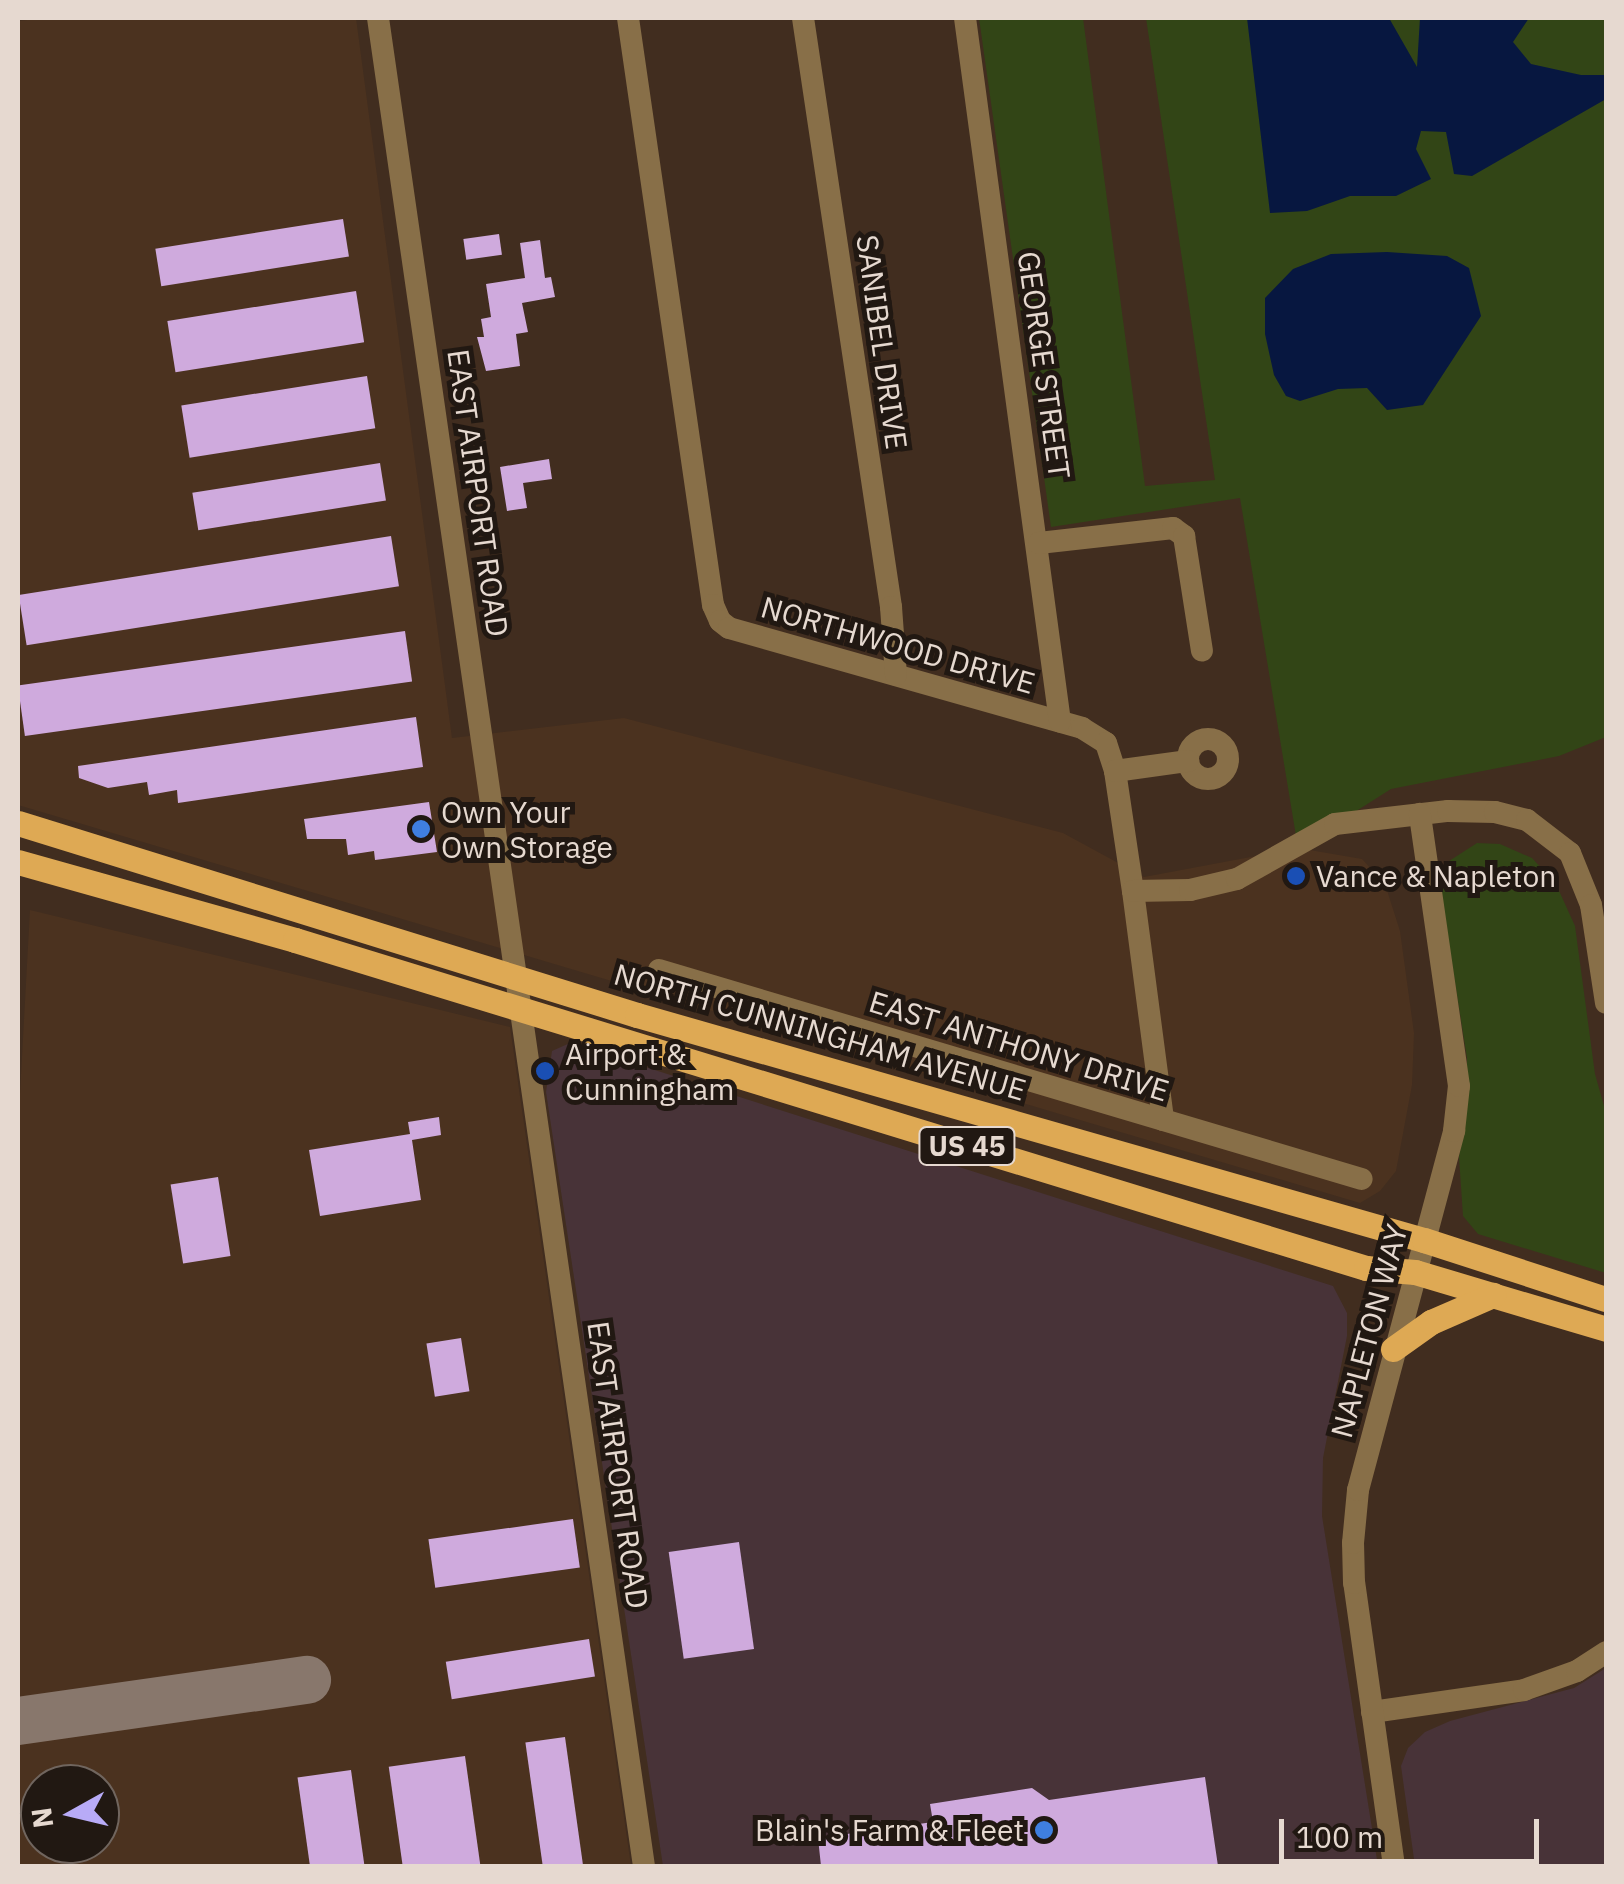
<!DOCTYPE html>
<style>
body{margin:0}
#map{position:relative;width:1624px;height:1884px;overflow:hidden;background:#412d1f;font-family:"IBM Plex Sans",sans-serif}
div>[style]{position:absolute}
.commercial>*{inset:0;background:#483338}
.built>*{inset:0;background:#4b321f}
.green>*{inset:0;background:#324516}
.water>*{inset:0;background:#071740}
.taxiway>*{height:48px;margin:-24px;padding:0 24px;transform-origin:24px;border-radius:24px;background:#88776c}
.building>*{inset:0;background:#cfaadd;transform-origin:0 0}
.minor>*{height:22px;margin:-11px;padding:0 11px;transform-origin:11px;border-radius:11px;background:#886f48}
.minor>.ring{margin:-11px;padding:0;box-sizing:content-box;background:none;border:22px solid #886f48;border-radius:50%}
.major>*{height:25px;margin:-12.5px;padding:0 12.5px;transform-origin:12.5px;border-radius:12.5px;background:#dea954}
.dots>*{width:28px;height:28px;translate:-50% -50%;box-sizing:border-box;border:5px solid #211812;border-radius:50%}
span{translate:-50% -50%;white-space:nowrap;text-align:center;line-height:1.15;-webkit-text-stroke:10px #211812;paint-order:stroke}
.shield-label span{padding:2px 8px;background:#211812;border:2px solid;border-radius:8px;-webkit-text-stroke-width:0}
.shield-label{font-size:28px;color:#e6d9d0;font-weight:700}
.street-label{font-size:30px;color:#e6d9d0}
.poi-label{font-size:30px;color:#e6d9d0}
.left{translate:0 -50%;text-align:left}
.right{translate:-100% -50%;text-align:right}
.frame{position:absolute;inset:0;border:20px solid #e6d9d0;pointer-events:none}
.north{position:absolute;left:20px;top:1764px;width:100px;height:100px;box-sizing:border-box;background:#211812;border:2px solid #70655e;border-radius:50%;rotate:262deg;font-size:28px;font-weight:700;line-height:40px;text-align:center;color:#e6d9d0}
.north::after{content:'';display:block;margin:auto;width:35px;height:45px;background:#b8abf7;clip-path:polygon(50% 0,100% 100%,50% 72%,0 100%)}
.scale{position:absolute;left:1279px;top:1819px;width:260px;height:45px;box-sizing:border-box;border:5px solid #e6d9d0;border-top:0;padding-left:12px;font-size:30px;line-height:35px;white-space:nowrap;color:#e6d9d0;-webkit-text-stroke:8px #211812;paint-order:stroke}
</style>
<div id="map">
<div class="commercial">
<i style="clip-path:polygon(570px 1043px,1333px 1286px,1347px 1313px,1347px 1336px,1323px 1458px,1322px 1516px,1378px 1866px,663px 1866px,546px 1092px,552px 1051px)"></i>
<i style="clip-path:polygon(1606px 1668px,1606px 1866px,1415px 1866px,1401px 1766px,1408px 1748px,1425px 1732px,1450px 1721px,1574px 1688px)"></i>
</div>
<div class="built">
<i style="clip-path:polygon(46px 18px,356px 18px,452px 738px,624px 718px,1063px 833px,1144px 877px,1298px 848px,1362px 859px,1385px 884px,1400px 931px,1414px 1033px,1412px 1085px,1396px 1171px,1380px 1191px,1360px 1203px,18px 805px,18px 21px)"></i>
<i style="clip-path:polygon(evenodd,30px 910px,510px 1027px,631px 1866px,18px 1866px,18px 1130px,30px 910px,40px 1784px,100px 1784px,100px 1844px,40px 1844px,40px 1784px)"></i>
</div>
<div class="green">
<i style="clip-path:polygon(979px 18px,1083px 18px,1145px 486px,1215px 480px,1146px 18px,1606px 18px,1606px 737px,1559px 756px,1391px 789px,1298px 848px,1240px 498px,1051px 527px)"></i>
<i style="clip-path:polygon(1477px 843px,1500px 844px,1532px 858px,1556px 884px,1575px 926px,1595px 1074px,1606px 1113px,1606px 1273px,1478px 1234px,1463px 1216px,1459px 1157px,1467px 1106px,1467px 1058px,1439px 881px,1446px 863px)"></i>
</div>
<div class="water">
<i style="clip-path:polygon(1247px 18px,1389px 18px,1417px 67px,1420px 18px,1529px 18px,1513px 42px,1531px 64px,1581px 75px,1606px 75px,1606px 99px,1472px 176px,1454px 174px,1446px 132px,1421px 131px,1416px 149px,1431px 179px,1396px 196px,1350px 196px,1307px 211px,1270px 213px)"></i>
<i style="clip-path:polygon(1387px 252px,1447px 256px,1469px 268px,1481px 316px,1423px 405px,1387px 410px,1367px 388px,1338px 389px,1300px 401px,1286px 396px,1274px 375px,1265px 334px,1265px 298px,1293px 269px,1331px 254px)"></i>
</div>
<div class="taxiway">
<i style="left:18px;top:1721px;width:292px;rotate:-8.1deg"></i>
</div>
<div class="building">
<i style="left:343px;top:219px;width:38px;height:190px;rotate:81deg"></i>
<i style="left:499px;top:234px;width:21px;height:36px;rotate:82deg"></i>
<i style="clip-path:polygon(540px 240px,545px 278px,551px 277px,555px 297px,522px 303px,528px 332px,516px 334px,520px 366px,486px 371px,477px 337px,484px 337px,481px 319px,491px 317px,486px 284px,525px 278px,520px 243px)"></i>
<i style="left:356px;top:291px;width:52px;height:191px;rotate:81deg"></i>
<i style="left:367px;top:376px;width:53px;height:188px;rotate:81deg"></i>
<i style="clip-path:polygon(549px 459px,552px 479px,523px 483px,527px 508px,507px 511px,500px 467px)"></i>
<i style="left:380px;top:463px;width:38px;height:190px;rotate:81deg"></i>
<i style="left:391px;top:536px;width:51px;height:377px;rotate:81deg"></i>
<i style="left:405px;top:631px;width:51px;height:391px;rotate:82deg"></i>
<i style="clip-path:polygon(416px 717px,423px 767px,178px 803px,177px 790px,149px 795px,147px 782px,108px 788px,79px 778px,78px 766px)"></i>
<i style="clip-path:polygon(429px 802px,437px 852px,375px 860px,374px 851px,348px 855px,346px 839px,307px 839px,304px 819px)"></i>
<i style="clip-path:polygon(439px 1117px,441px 1135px,412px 1140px,421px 1200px,320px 1216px,309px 1150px,410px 1134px,408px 1122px)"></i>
<i style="left:218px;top:1177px;width:80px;height:48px;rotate:81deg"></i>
<i style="left:461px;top:1338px;width:54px;height:35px;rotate:81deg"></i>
<i style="left:573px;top:1519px;width:49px;height:146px;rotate:82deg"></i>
<i style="left:739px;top:1542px;width:108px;height:71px;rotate:82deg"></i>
<i style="left:589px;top:1639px;width:38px;height:145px;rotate:81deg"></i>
<i style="left:565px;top:1737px;width:130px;height:40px;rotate:82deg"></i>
<i style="left:465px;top:1756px;width:111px;height:77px;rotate:82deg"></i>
<i style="left:351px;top:1770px;width:97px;height:54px;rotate:82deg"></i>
<i style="clip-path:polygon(1205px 1777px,1218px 1866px,821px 1866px,818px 1838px,933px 1822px,930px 1804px,1032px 1788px,1049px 1800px)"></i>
</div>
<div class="minor">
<i style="left:378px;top:18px;width:1867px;rotate:81.81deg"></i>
<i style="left:628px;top:18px;width:593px;rotate:81.76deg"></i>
<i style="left:713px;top:605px;width:17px;rotate:66deg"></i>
<i style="left:720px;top:621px;width:11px;rotate:38deg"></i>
<i style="left:729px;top:628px;width:367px;rotate:15.8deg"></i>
<i style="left:1082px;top:728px;width:28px;rotate:32deg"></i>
<i style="left:1106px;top:743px;width:29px;rotate:72deg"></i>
<i style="left:1115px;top:771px;width:121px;rotate:81.5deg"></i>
<i style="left:1133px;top:891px;width:231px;rotate:82.5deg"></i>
<i style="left:803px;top:18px;width:596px;rotate:81.5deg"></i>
<i style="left:891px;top:607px;width:68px;rotate:85.8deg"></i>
<i style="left:965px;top:18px;width:710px;rotate:82.31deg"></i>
<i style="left:1039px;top:543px;width:135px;rotate:-6.4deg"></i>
<i style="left:1173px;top:528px;width:14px;rotate:36deg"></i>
<i style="left:1184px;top:536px;width:116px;rotate:81.1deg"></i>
<i class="ring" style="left:1188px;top:739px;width:18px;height:18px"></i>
<i style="left:1115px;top:771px;width:74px;rotate:-7.8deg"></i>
<i style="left:1133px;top:891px;width:57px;rotate:-1deg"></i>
<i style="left:1190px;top:890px;width:48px;rotate:-13.2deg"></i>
<i style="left:1237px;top:879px;width:112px;rotate:-29.3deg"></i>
<i style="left:1335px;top:824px;width:114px;rotate:-6.6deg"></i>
<i style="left:1448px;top:811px;width:47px;rotate:1.2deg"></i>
<i style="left:1495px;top:812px;width:33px;rotate:14deg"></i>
<i style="left:1527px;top:820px;width:54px;rotate:37.5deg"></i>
<i style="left:1570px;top:853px;width:56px;rotate:68deg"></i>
<i style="left:1591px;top:905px;width:99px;rotate:81.3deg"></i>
<i style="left:659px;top:970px;width:733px;rotate:16.56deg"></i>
<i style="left:1372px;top:1712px;width:154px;rotate:-8.2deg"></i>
<i style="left:1524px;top:1690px;width:56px;rotate:-19.7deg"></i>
<i style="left:1577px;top:1671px;width:35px;rotate:-33deg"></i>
<i style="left:1394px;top:1866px;width:286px;rotate:-98deg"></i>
<i style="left:1354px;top:1583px;width:40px;rotate:-91.4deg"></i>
<i style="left:1353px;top:1543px;width:53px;rotate:-84.6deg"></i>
<i style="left:1358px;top:1490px;width:372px;rotate:-75deg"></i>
<i style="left:1454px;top:1131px;width:45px;rotate:-83.7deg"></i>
<i style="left:1459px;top:1086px;width:275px;rotate:-98.2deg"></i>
</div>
<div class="major">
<i style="left:18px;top:823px;width:648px;rotate:17.23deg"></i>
<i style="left:637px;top:1015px;width:819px;rotate:15.96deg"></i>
<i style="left:1424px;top:1240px;width:191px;rotate:18deg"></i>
<i style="left:18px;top:862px;width:288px;rotate:15.7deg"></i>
<i style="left:295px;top:940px;width:1120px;rotate:17.03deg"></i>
<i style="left:1366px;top:1268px;width:49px;rotate:4.7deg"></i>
<i style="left:1415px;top:1272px;width:199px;rotate:16.6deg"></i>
<i style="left:1393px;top:1349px;width:47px;rotate:-35.4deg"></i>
<i style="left:1431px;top:1322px;width:68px;rotate:-23.5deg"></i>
</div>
<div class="dots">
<i style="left:421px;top:829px;background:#3f7fe0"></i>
<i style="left:1296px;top:876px;background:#1a4fb4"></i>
<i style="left:545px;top:1071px;background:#1a4fb4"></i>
<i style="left:1044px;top:1830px;background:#3f7fe0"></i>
</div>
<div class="shield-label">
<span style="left:967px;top:1146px">US 45</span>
</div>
<div class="street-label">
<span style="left:882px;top:342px;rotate:82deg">SANIBEL DRIVE</span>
<span style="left:1044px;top:365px;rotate:82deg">GEORGE STREET</span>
<span style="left:478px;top:493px;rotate:82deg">EAST AIRPORT ROAD</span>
<span style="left:898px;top:645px;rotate:16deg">NORTHWOOD DRIVE</span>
<span style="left:820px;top:1032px;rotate:16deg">NORTH CUNNINGHAM AVENUE</span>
<span style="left:1019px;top:1046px;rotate:17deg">EAST ANTHONY DRIVE</span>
<span style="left:1369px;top:1331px;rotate:-75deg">NAPLETON WAY</span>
<span style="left:618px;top:1465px;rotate:82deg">EAST AIRPORT ROAD</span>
</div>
<div class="poi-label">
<span class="left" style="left:441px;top:829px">Own Your<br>Own Storage</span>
<span class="left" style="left:1316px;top:876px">Vance &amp; Napleton</span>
<span class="left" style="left:565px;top:1071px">Airport &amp;<br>Cunningham</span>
<span class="right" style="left:1024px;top:1830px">Blain's Farm &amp; Fleet</span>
</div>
<div class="frame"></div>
<div class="north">N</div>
<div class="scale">100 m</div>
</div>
